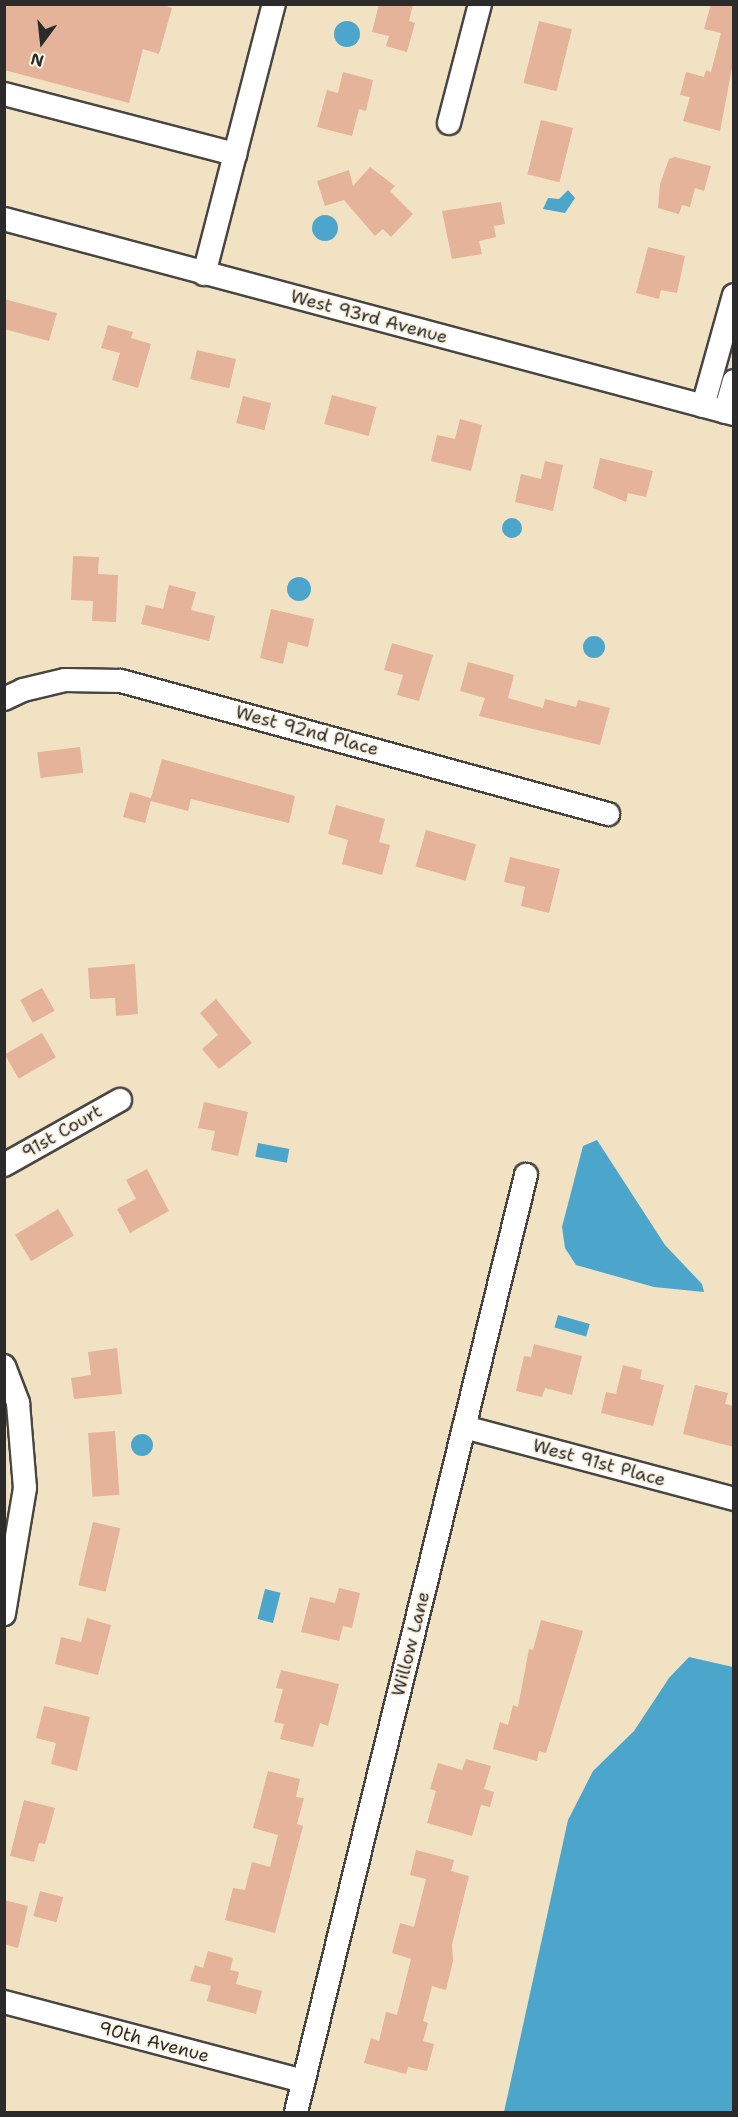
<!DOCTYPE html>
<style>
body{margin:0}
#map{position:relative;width:738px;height:2117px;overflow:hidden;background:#f2e2c4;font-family:"Shantell Sans",sans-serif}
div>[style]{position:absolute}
.water>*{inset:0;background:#4ca5ca;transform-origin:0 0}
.round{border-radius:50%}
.building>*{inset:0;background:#e4b39a;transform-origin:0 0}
.roads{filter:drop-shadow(2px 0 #494642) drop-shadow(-2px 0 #494642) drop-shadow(0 2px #494642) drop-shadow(0 -2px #494642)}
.minor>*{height:22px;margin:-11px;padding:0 11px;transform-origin:11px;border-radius:11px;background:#fff}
span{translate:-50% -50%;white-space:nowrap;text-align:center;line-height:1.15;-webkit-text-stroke:4.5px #fcf5e5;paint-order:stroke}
.street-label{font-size:18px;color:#2b2b2b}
.frame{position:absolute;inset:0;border:6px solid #2b2b2b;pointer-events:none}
.north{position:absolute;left:12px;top:12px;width:60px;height:60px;-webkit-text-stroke:4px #fcf5e5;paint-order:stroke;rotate:195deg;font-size:16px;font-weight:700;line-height:24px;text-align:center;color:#2b2b2b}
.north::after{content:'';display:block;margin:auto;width:21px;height:27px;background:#2b2b2b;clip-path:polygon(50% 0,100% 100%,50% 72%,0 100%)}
</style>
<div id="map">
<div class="water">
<i class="round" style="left:334px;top:21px;width:26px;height:26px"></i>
<i style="clip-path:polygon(568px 190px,575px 198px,565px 213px,543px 209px,548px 198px,559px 199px)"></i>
<i class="round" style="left:312px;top:215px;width:26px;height:26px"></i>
<i class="round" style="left:502px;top:518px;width:20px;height:20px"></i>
<i class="round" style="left:287px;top:577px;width:24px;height:24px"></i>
<i class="round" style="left:583px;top:636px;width:22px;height:22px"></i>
<i style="clip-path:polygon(597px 1140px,665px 1245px,702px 1284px,704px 1292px,654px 1287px,576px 1265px,565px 1248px,562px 1227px,583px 1146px)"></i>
<i style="left:258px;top:1143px;width:32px;height:14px;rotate:11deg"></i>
<i style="left:558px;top:1315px;width:33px;height:13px;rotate:16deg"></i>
<i class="round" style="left:131px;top:1434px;width:22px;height:22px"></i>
<i style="left:265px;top:1589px;width:16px;height:31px;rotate:14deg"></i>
<i style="clip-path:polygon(689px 1657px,733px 1667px,733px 2112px,504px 2112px,568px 1820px,593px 1771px,634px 1731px,669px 1678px)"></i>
</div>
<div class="building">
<i style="clip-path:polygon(4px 4px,161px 4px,172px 8px,159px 54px,143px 49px,129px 103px,4px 70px)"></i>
<i style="clip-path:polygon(379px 4px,413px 4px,409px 21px,415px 23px,407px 52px,386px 46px,389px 36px,372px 32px)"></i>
<i style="clip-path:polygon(711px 4px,734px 4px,734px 58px,720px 131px,683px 121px,690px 97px,680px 95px,686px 72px,704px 77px,706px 70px,711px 72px,721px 33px,704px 29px)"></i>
<i style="left:539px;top:21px;width:34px;height:64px;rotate:14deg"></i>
<i style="clip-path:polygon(343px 72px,373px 80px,366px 111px,359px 109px,352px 136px,317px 127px,327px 90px,338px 93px)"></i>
<i style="left:541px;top:120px;width:33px;height:56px;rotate:14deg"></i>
<i style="clip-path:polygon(675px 157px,711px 166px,704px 191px,695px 188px,690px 207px,682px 205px,679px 214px,658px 208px,660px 184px,669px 159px)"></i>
<i style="clip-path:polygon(370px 167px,395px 186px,390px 191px,413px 214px,391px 237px,383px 229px,375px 236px,344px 200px,325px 206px,317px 181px,349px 170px,353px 186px)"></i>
<i style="clip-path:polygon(501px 202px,505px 224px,494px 226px,496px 237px,479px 241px,482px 254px,452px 259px,442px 211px)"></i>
<i style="clip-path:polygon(648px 247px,685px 256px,677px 293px,661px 290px,659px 299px,636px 293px)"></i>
<i style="clip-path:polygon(4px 299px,57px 313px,49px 341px,4px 329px)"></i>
<i style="clip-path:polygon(108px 325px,133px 332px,131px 338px,151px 344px,138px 388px,112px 380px,120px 353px,101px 348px)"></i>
<i style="left:197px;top:350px;width:40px;height:30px;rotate:13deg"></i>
<i style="left:332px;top:395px;width:46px;height:30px;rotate:15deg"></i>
<i style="left:243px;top:396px;width:29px;height:28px;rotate:14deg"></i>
<i style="clip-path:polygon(460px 419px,482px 425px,471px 471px,431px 461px,437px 435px,455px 439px)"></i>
<i style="clip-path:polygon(600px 458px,653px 471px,646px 497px,628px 493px,626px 502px,593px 488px)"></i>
<i style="clip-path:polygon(545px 461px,563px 465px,553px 511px,515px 502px,521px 474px,541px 479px)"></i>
<i style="clip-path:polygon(73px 556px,99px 557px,98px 574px,118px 575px,116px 622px,92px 621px,93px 601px,71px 600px)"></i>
<i style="clip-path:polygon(169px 585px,196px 592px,191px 610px,215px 616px,209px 641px,141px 624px,146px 605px,163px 609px)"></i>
<i style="clip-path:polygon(271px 609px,314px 619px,308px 647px,288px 642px,283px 664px,260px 658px)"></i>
<i style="clip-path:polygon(392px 643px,433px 655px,419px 701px,397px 695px,403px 675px,384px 670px)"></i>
<i style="clip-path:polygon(468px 662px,514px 675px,508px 698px,543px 708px,545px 699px,576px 707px,578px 700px,610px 708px,600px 745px,479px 716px,485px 698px,460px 691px)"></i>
<i style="left:80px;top:747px;width:26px;height:43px;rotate:83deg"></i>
<i style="clip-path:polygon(162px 759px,295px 796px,289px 823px,191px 799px,188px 811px,151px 801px,145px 823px,123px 817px,130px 792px,151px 798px)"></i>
<i style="clip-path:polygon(336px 805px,385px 819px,379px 842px,390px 845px,382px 875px,342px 864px,348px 840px,328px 834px)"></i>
<i style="left:426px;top:830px;width:52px;height:38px;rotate:16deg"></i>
<i style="clip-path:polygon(510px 857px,560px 869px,549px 913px,521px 906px,525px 887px,504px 882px)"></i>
<i style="clip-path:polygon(135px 964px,138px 1014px,116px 1016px,115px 998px,90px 999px,88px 968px)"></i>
<i style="left:42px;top:988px;width:26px;height:25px;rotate:61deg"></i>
<i style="clip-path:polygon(216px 999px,252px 1043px,219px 1069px,202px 1049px,218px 1035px,200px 1013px)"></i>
<i style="left:42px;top:1033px;width:28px;height:43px;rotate:60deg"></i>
<i style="clip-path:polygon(204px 1102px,248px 1112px,238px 1156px,211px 1150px,215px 1131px,198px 1128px)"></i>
<i style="clip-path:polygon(147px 1169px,169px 1211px,130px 1233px,117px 1209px,136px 1199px,126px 1180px)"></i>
<i style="left:58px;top:1209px;width:31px;height:50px;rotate:59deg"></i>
<i style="clip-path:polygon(534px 1344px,582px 1356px,572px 1395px,545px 1388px,542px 1397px,516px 1391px,524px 1356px,531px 1357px)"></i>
<i style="clip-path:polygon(117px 1348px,122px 1394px,74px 1399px,71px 1378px,91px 1375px,88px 1352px)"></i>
<i style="clip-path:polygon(623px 1365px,642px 1370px,640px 1379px,664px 1385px,653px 1426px,601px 1413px,606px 1392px,616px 1394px)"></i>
<i style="clip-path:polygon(695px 1385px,728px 1393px,725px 1404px,734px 1406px,734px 1447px,683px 1434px)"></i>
<i style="left:115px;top:1431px;width:64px;height:27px;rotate:86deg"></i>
<i style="left:93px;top:1522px;width:28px;height:65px;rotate:13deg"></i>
<i style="clip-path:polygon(339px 1588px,360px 1593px,352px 1628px,343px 1626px,339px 1641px,301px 1632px,310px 1597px,335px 1603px)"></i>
<i style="clip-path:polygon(87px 1618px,111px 1625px,98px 1675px,55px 1664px,61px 1637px,81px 1642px)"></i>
<i style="clip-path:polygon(541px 1620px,583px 1631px,546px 1753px,539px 1751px,537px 1761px,493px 1749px,500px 1722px,508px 1725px,513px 1705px,518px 1707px,529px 1649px,533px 1650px)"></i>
<i style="clip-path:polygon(281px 1670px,339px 1684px,328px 1726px,320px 1723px,313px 1747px,280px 1739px,284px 1724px,274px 1722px,283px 1689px,276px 1688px)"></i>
<i style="clip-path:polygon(44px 1706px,90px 1717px,77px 1771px,51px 1764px,56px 1743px,36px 1738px)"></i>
<i style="clip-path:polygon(466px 1759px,491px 1766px,484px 1789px,494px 1792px,490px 1807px,481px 1805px,472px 1836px,427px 1823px,436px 1791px,430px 1789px,438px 1763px,462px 1770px)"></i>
<i style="clip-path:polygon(268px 1771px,300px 1779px,296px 1797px,304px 1798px,297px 1824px,303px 1826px,275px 1933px,225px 1920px,233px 1888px,245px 1890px,252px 1862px,270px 1867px,278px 1835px,253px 1828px)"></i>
<i style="clip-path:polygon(24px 1800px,55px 1808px,45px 1844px,39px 1843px,34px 1862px,10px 1856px)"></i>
<i style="clip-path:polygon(416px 1850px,454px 1860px,451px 1871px,469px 1876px,452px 1945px,453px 1961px,446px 1990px,432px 1986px,423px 2021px,428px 2023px,423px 2041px,434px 2044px,427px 2071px,408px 2067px,406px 2074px,364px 2063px,371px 2038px,379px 2041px,386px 2012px,397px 2015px,411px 1959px,392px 1953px,400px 1923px,414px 1927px,426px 1879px,410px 1875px)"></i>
<i style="left:40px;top:1891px;width:24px;height:26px;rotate:15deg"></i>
<i style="clip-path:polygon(4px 1900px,28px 1906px,18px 1948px,4px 1944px)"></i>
<i style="clip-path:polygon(208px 1951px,233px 1958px,230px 1970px,239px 1972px,236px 1984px,262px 1991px,256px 2014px,207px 2001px,211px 1986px,190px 1981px,195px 1965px,203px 1968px)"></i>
</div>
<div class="roads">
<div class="minor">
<i style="left:4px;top:94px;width:239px;rotate:14.6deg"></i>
<i style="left:449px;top:123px;width:123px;rotate:-75.4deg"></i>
<i style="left:4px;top:219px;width:756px;rotate:14.96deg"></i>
<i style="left:204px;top:274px;width:279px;rotate:-75.5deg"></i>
<i style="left:703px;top:406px;width:115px;rotate:-74.4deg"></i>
<i style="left:725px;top:412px;width:32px;rotate:-74deg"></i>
<i style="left:4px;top:699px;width:21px;rotate:-25deg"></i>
<i style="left:23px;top:690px;width:43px;rotate:-13.4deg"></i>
<i style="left:65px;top:680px;width:56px;rotate:1deg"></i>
<i style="left:121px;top:681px;width:505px;rotate:15.28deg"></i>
<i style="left:4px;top:1165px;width:133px;rotate:-29.3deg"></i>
<i style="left:4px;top:1366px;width:40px;rotate:69deg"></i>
<i style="left:18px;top:1403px;width:85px;rotate:85.3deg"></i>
<i style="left:25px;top:1488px;width:128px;rotate:99.5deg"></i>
<i style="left:464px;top:1427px;width:279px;rotate:14.9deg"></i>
<i style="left:4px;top:2002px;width:309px;rotate:14.8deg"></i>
<i style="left:296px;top:2112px;width:965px;rotate:-76.21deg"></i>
</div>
</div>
<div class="street-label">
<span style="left:369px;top:317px;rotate:15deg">West 93rd Avenue</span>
<span style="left:307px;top:731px;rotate:15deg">West 92nd Place</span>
<span style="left:62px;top:1132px;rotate:-30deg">91st Court</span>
<span style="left:599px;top:1463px;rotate:15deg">West 91st Place</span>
<span style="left:411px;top:1644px;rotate:-76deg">Willow Lane</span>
<span style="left:154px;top:2042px;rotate:15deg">90th Avenue</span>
</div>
<div class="frame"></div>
<div class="north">N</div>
</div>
